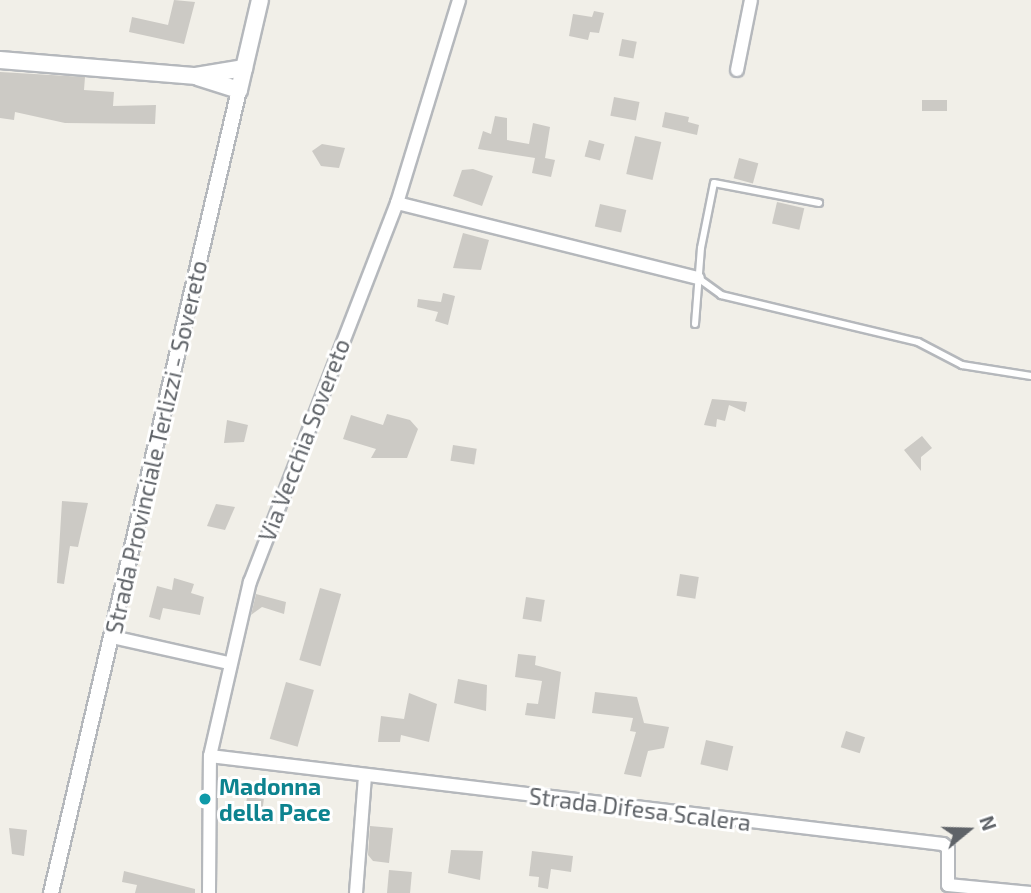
<!DOCTYPE html>
<style>
body{margin:0}
#map{position:relative;width:1031px;height:893px;overflow:hidden;background:#f1efe8;font-family:"Exo 2",sans-serif}
div>[style]{position:absolute}
.building>*{inset:0;background:#cccac5;transform-origin:0 0}
.roads{filter:drop-shadow(2px 0 #b5b8bc) drop-shadow(-2px 0 #b5b8bc) drop-shadow(0 2px #b5b8bc) drop-shadow(0 -2px #b5b8bc)}
.service>*{height:6px;margin:-3px;padding:0 3px;transform-origin:3px;border-radius:3px;background:#fff}
.minor>*{height:12px;margin:-6px;padding:0 6px;transform-origin:6px;border-radius:6px;background:#fff}
.tertiary>*{height:14px;margin:-7px;padding:0 7px;transform-origin:7px;border-radius:7px;background:#fff}
.secondary>*{height:16px;margin:-8px;padding:0 8px;transform-origin:8px;border-radius:8px;background:#fff}
.dots>*{width:19px;height:19px;translate:-50% -50%;box-sizing:border-box;border:4px solid #fff;border-radius:50%}
span{translate:-50% -50%;white-space:nowrap;text-align:center;line-height:1.15;-webkit-text-stroke:6px #fff;paint-order:stroke}
.street-label{font-size:23px;color:#5f6368}
.culture-label{font-size:23px;color:#0d838f;font-weight:700}
.left{translate:0 -50%;text-align:left}
.north{position:absolute;left:933px;top:795px;width:70px;height:70px;-webkit-text-stroke:5px #fff;paint-order:stroke;rotate:71deg;font-size:19px;font-weight:700;line-height:28px;text-align:center;color:#5f6368}
.north::after{content:'';display:block;margin:auto;width:24px;height:32px;background:#5f6368;clip-path:polygon(50% 0,100% 100%,50% 72%,0 100%)}
</style>
<div id="map">
<div class="building">
<i style="clip-path:polygon(174px 0,195px 2px,184px 44px,129px 32px,132px 17px,168px 25px)"></i>
<i style="clip-path:polygon(594px 11px,604px 13px,599px 33px,590px 32px,588px 40px,569px 36px,573px 14px,592px 17px)"></i>
<i style="left:622px;top:39px;width:15px;height:17px;rotate:11deg"></i>
<i style="clip-path:polygon(0 72px,85px 77px,84px 90px,114px 92px,113px 106px,156px 105px,155px 124px,65px 123px,15px 112px,14px 120px,0 118px)"></i>
<i style="left:614px;top:97px;width:26px;height:19px;rotate:11deg"></i>
<i style="left:922px;top:100px;width:25px;height:11px"></i>
<i style="clip-path:polygon(665px 112px,689px 117px,688px 122px,699px 125px,697px 135px,662px 127px)"></i>
<i style="clip-path:polygon(495px 116px,507px 118px,507px 140px,529px 144px,533px 123px,550px 127px,545px 158px,555px 160px,551px 177px,532px 173px,535px 158px,478px 149px,483px 131px,491px 134px)"></i>
<i style="left:635px;top:136px;width:27px;height:39px;rotate:13deg"></i>
<i style="left:589px;top:140px;width:16px;height:17px;rotate:15deg"></i>
<i style="clip-path:polygon(322px 144px,345px 148px,339px 168px,321px 166px,312px 151px)"></i>
<i style="left:739px;top:158px;width:20px;height:21px;rotate:15deg"></i>
<i style="clip-path:polygon(473px 169px,493px 176px,482px 206px,453px 196px,462px 170px)"></i>
<i style="left:777px;top:202px;width:28px;height:22px;rotate:13deg"></i>
<i style="left:600px;top:204px;width:27px;height:23px;rotate:13deg"></i>
<i style="clip-path:polygon(463px 233px,489px 240px,481px 270px,453px 268px)"></i>
<i style="clip-path:polygon(443px 293px,455px 296px,448px 325px,435px 321px,438px 312px,417px 307px,418px 299px,441px 302px)"></i>
<i style="clip-path:polygon(712px 399px,747px 402px,745px 412px,729px 405px,725px 421px,717px 419px,716px 427px,704px 425px)"></i>
<i style="clip-path:polygon(387px 414px,410px 420px,418px 429px,407px 458px,371px 458px,376px 449px,343px 439px,351px 415px,383px 425px)"></i>
<i style="clip-path:polygon(227px 420px,248px 425px,244px 442px,224px 443px)"></i>
<i style="clip-path:polygon(922px 436px,932px 448px,921px 457px,921px 471px,904px 450px)"></i>
<i style="left:453px;top:445px;width:24px;height:16px;rotate:9deg"></i>
<i style="clip-path:polygon(62px 501px,88px 503px,78px 547px,70px 546px,64px 584px,57px 583px)"></i>
<i style="clip-path:polygon(216px 504px,235px 507px,225px 530px,207px 526px)"></i>
<i style="left:680px;top:574px;width:19px;height:22px;rotate:9deg"></i>
<i style="clip-path:polygon(174px 578px,194px 584px,191px 593px,204px 597px,200px 615px,163px 608px,160px 620px,149px 617px,157px 586px,172px 590px)"></i>
<i style="left:320px;top:588px;width:22px;height:75px;rotate:16deg"></i>
<i style="clip-path:polygon(256px 594px,286px 602px,284px 614px,262px 607px,251px 615px)"></i>
<i style="left:526px;top:597px;width:19px;height:22px;rotate:9deg"></i>
<i style="clip-path:polygon(518px 654px,536px 656px,535px 665px,561px 672px,555px 719px,525px 715px,527px 703px,538px 704px,542px 681px,515px 677px)"></i>
<i style="clip-path:polygon(458px 679px,487px 685px,486px 711px,454px 703px)"></i>
<i style="left:286px;top:682px;width:29px;height:59px;rotate:16deg"></i>
<i style="clip-path:polygon(595px 692px,637px 697px,644px 723px,669px 727px,664px 748px,648px 751px,641px 777px,624px 774px,636px 732px,630px 731px,633px 718px,592px 713px)"></i>
<i style="clip-path:polygon(409px 693px,437px 704px,429px 742px,401px 735px,400px 742px,378px 742px,381px 716px,404px 719px)"></i>
<i style="left:846px;top:731px;width:20px;height:17px;rotate:18deg"></i>
<i style="left:706px;top:740px;width:28px;height:25px;rotate:13deg"></i>
<i style="left:247px;top:797px;width:17px;height:19px;rotate:7deg"></i>
<i style="clip-path:polygon(370px 826px,393px 828px,389px 863px,373px 861px,368px 855px)"></i>
<i style="clip-path:polygon(9px 828px,27px 830px,24px 856px,12px 854px)"></i>
<i style="clip-path:polygon(451px 850px,483px 851px,480px 880px,448px 873px)"></i>
<i style="clip-path:polygon(532px 851px,573px 856px,571px 872px,551px 869px,548px 889px,538px 887px,539px 877px,529px 876px)"></i>
<i style="left:389px;top:870px;width:23px;height:23px;rotate:5deg"></i>
<i style="clip-path:polygon(124px 871px,195px 889px,195px 893px,135px 893px,137px 885px,122px 882px)"></i>
</div>
<div class="roads">
<div class="service">
<i style="left:698px;top:278px;width:29px;rotate:36deg"></i>
<i style="left:721px;top:295px;width:203px;rotate:13.4deg"></i>
<i style="left:918px;top:342px;width:50px;rotate:27.6deg"></i>
<i style="left:962px;top:365px;width:70px;rotate:9.1deg"></i>
<i style="left:695px;top:324px;width:76px;rotate:-85.5deg"></i>
<i style="left:701px;top:248px;width:66px;rotate:-78.7deg"></i>
<i style="left:714px;top:183px;width:107px;rotate:10.8deg"></i>
</div>
<div class="minor">
<i style="left:737px;top:70px;width:71px;rotate:-78.7deg"></i>
<i style="left:397px;top:203px;width:310px;rotate:14deg"></i>
<i style="left:112px;top:637px;width:119px;rotate:12.6deg"></i>
<i style="left:210px;top:756px;width:738px;rotate:6.85deg"></i>
<i style="left:943px;top:844px;width:6px;rotate:39deg"></i>
<i style="left:948px;top:848px;width:37px;rotate:90deg"></i>
<i style="left:948px;top:885px;width:83px;rotate:5.5deg"></i>
<i style="left:209px;top:893px;width:137px;rotate:-89.6deg"></i>
<i style="left:210px;top:756px;width:179px;rotate:-77.1deg"></i>
<i style="left:250px;top:582px;width:407px;rotate:-68.8deg"></i>
<i style="left:397px;top:203px;width:212px;rotate:-73deg"></i>
<i style="left:356px;top:893px;width:116px;rotate:-85.6deg"></i>
</div>
<div class="tertiary">
<i style="left:51px;top:893px;width:825px;rotate:-76.82deg"></i>
</div>
<div class="secondary">
<i style="left:0;top:60px;width:197px;rotate:4.7deg"></i>
<i style="left:196px;top:76px;width:49px;rotate:-9.5deg"></i>
<i style="left:198px;top:77px;width:43px;rotate:17.6deg"></i>
<i style="left:239px;top:90px;width:92px;rotate:-76.9deg"></i>
</div>
</div>
<div class="dots">
<i style="left:205px;top:799px;background:#0f9aa8"></i>
</div>
<div class="street-label">
<span style="left:304px;top:440px;rotate:-69deg">Via Vecchia Sovereto</span>
<span style="left:156px;top:447px;rotate:-77deg">Strada Provinciale Terlizzi - Sovereto</span>
<span style="left:640px;top:809px;rotate:7deg">Strada Difesa Scalera</span>
</div>
<div class="culture-label">
<span class="left" style="left:219px;top:799px">Madonna<br>della Pace</span>
</div>
<div class="north">N</div>
</div>
